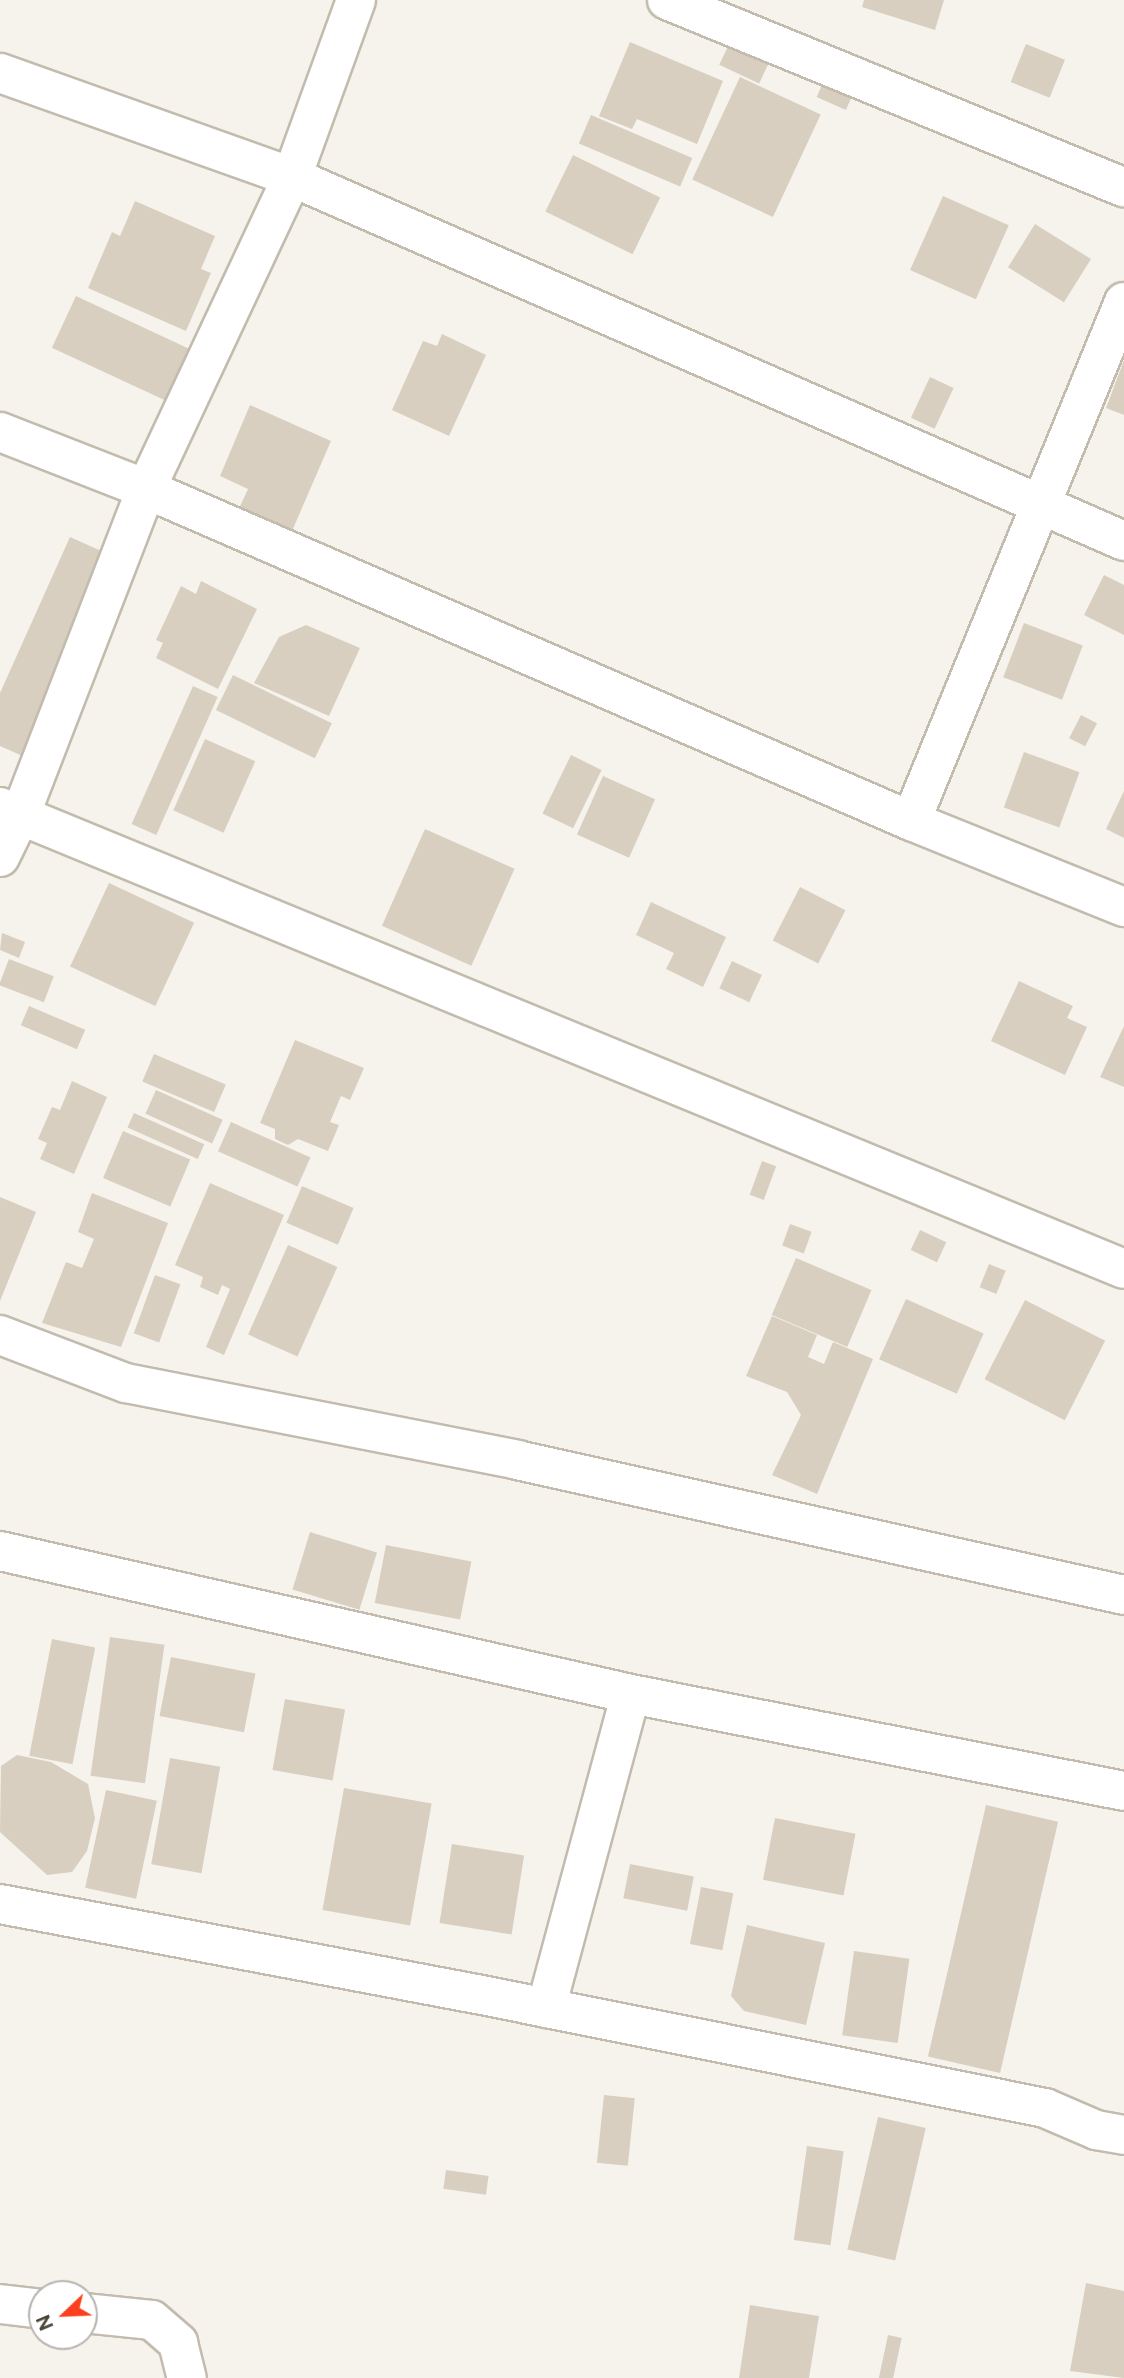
<!DOCTYPE html>
<style>
body{margin:0}
#map{position:relative;width:1124px;height:2378px;overflow:hidden;background:#f6f3ec;font-family:Figtree,sans-serif}
div>[style]{position:absolute}
.building>*{inset:0;background:#d8cfc1;transform-origin:0 0}
.roads{filter:drop-shadow(2px 0 #c2bbae) drop-shadow(-2px 0 #c2bbae) drop-shadow(0 2px #c2bbae) drop-shadow(0 -2px #c2bbae)}
.minor>*{height:38px;margin:-19px;padding:0 19px;transform-origin:19px;border-radius:19px;background:#fff}
span{translate:-50% -50%;white-space:nowrap;text-align:center;line-height:1.15;-webkit-text-stroke:5px #fff;paint-order:stroke}
.north{position:absolute;left:28px;top:2280px;width:70px;height:70px;box-sizing:border-box;background:#fff;border:2px solid #b7b4b0;border-radius:50%;rotate:247deg;font-size:19px;font-weight:700;line-height:28px;text-align:center;color:#4b4439}
.north::after{content:'';display:block;margin:auto;width:24px;height:32px;background:#fc3f1d;clip-path:polygon(50% 0,100% 100%,50% 72%,0 100%)}
</style>
<div id="map">
<div class="building">
<i style="clip-path:polygon(864px 0,944px 0,935px 30px,862px 7px)"></i>
<i style="clip-path:polygon(630px 42px,723px 81px,697px 144px,637px 119px,632px 129px,599px 116px)"></i>
<i style="left:729px;top:44px;width:44px;height:23px;rotate:25deg"></i>
<i style="left:1026px;top:44px;width:42px;height:41px;rotate:22deg"></i>
<i style="left:826px;top:76px;width:32px;height:23px;rotate:24deg"></i>
<i style="left:740px;top:77px;width:89px;height:113px;rotate:25deg"></i>
<i style="left:591px;top:115px;width:110px;height:31px;rotate:23deg"></i>
<i style="left:573px;top:155px;width:97px;height:63px;rotate:26deg"></i>
<i style="left:943px;top:196px;width:72px;height:81px;rotate:24deg"></i>
<i style="clip-path:polygon(135px 201px,215px 236px,201px 269px,211px 273px,186px 331px,88px 288px,112px 232px,120px 236px)"></i>
<i style="left:1035px;top:224px;width:66px;height:51px;rotate:32deg"></i>
<i style="left:76px;top:296px;width:130px;height:57px;rotate:25deg"></i>
<i style="clip-path:polygon(442px 334px,486px 355px,449px 436px,392px 410px,423px 341px,437px 346px)"></i>
<i style="clip-path:polygon(1124px 360px,1124px 415px,1106px 408px)"></i>
<i style="left:930px;top:377px;width:26px;height:45px;rotate:25deg"></i>
<i style="clip-path:polygon(250px 405px,331px 441px,289px 538px,236px 515px,248px 489px,220px 476px)"></i>
<i style="clip-path:polygon(70px 537px,117px 558px,27px 758px,0 746px,0 693px)"></i>
<i style="clip-path:polygon(1104px 575px,1124px 585px,1124px 635px,1084px 615px)"></i>
<i style="clip-path:polygon(201px 581px,257px 609px,218px 689px,156px 658px,163px 643px,156px 640px,181px 586px,196px 594px)"></i>
<i style="left:1024px;top:623px;width:63px;height:58px;rotate:21deg"></i>
<i style="clip-path:polygon(306px 625px,360px 648px,329px 716px,254px 683px,279px 637px)"></i>
<i style="left:233px;top:675px;width:110px;height:39px;rotate:26deg"></i>
<i style="left:193px;top:686px;width:27px;height:151px;rotate:24deg"></i>
<i style="left:1081px;top:715px;width:18px;height:26px;rotate:27deg"></i>
<i style="left:205px;top:739px;width:55px;height:78px;rotate:24deg"></i>
<i style="left:1024px;top:752px;width:59px;height:59px;rotate:20deg"></i>
<i style="left:571px;top:755px;width:34px;height:65px;rotate:26deg"></i>
<i style="left:603px;top:776px;width:57px;height:64px;rotate:24deg"></i>
<i style="clip-path:polygon(1124px 791px,1124px 838px,1106px 829px)"></i>
<i style="left:425px;top:829px;width:98px;height:106px;rotate:24deg"></i>
<i style="left:109px;top:883px;width:94px;height:92px;rotate:25deg"></i>
<i style="left:800px;top:887px;width:51px;height:60px;rotate:27deg"></i>
<i style="clip-path:polygon(651px 902px,726px 937px,703px 987px,666px 969px,674px 953px,636px 935px)"></i>
<i style="clip-path:polygon(2px 933px,25px 942px,19px 958px,0 950px)"></i>
<i style="left:9px;top:959px;width:48px;height:28px;rotate:21deg"></i>
<i style="left:732px;top:961px;width:33px;height:30px;rotate:25deg"></i>
<i style="clip-path:polygon(1019px 981px,1073px 1006px,1067px 1018px,1087px 1027px,1065px 1075px,991px 1041px)"></i>
<i style="left:29px;top:1006px;width:61px;height:21px;rotate:23deg"></i>
<i style="clip-path:polygon(1124px 1026px,1124px 1087px,1100px 1077px)"></i>
<i style="clip-path:polygon(295px 1040px,364px 1068px,350px 1100px,341px 1096px,330px 1122px,339px 1125px,328px 1151px,298px 1139px,288px 1145px,275px 1139px,275px 1129px,260px 1123px)"></i>
<i style="left:154px;top:1054px;width:78px;height:30px;rotate:23deg"></i>
<i style="clip-path:polygon(72px 1081px,107px 1097px,74px 1174px,40px 1159px,47px 1143px,38px 1139px,52px 1107px,60px 1110px)"></i>
<i style="left:156px;top:1090px;width:73px;height:26px;rotate:24deg"></i>
<i style="left:134px;top:1113px;width:77px;height:16px;rotate:24deg"></i>
<i style="left:231px;top:1122px;width:87px;height:32px;rotate:24deg"></i>
<i style="left:123px;top:1131px;width:73px;height:51px;rotate:23deg"></i>
<i style="left:762px;top:1161px;width:15px;height:36px;rotate:20deg"></i>
<i style="clip-path:polygon(210px 1183px,284px 1215px,224px 1355px,206px 1347px,230px 1289px,222px 1285px,218px 1295px,200px 1287px,203px 1277px,175px 1265px)"></i>
<i style="left:302px;top:1186px;width:56px;height:40px;rotate:23deg"></i>
<i style="clip-path:polygon(92px 1193px,168px 1223px,121px 1347px,42px 1323px,66px 1262px,82px 1268px,94px 1239px,78px 1232px)"></i>
<i style="clip-path:polygon(0 1197px,36px 1212px,0 1301px)"></i>
<i style="left:790px;top:1224px;width:23px;height:23px;rotate:20deg"></i>
<i style="left:920px;top:1230px;width:29px;height:22px;rotate:25deg"></i>
<i style="left:288px;top:1245px;width:54px;height:98px;rotate:24deg"></i>
<i style="left:796px;top:1258px;width:82px;height:62px;rotate:23deg"></i>
<i style="left:989px;top:1264px;width:18px;height:25px;rotate:22deg"></i>
<i style="left:155px;top:1275px;width:27px;height:62px;rotate:20deg"></i>
<i style="left:906px;top:1299px;width:85px;height:66px;rotate:24deg"></i>
<i style="left:1025px;top:1300px;width:90px;height:89px;rotate:27deg"></i>
<i style="clip-path:polygon(772px 1316px,817px 1335px,808px 1357px,824px 1364px,833px 1342px,873px 1359px,817px 1494px,772px 1475px,801px 1415px,787px 1392px,746px 1376px)"></i>
<i style="left:310px;top:1532px;width:70px;height:60px;rotate:17deg"></i>
<i style="left:386px;top:1545px;width:87px;height:59px;rotate:11deg"></i>
<i style="left:110px;top:1637px;width:55px;height:140px;rotate:8deg"></i>
<i style="left:52px;top:1639px;width:44px;height:119px;rotate:11deg"></i>
<i style="left:171px;top:1657px;width:86px;height:60px;rotate:11deg"></i>
<i style="left:285px;top:1699px;width:61px;height:72px;rotate:10deg"></i>
<i style="clip-path:polygon(17px 1755px,51px 1762px,88px 1784px,95px 1818px,87px 1851px,72px 1872px,47px 1875px,0 1832px,1px 1766px)"></i>
<i style="left:170px;top:1758px;width:51px;height:108px;rotate:10deg"></i>
<i style="left:344px;top:1788px;width:89px;height:124px;rotate:10deg"></i>
<i style="left:106px;top:1790px;width:52px;height:100px;rotate:12deg"></i>
<i style="left:986px;top:1805px;width:74px;height:258px;rotate:13deg"></i>
<i style="left:775px;top:1818px;width:82px;height:63px;rotate:11deg"></i>
<i style="left:452px;top:1844px;width:73px;height:80px;rotate:9deg"></i>
<i style="left:630px;top:1864px;width:65px;height:35px;rotate:11deg"></i>
<i style="left:701px;top:1887px;width:33px;height:58px;rotate:11deg"></i>
<i style="clip-path:polygon(747px 1925px,825px 1943px,806px 2025px,744px 2011px,731px 1996px)"></i>
<i style="left:854px;top:1951px;width:56px;height:85px;rotate:8deg"></i>
<i style="left:604px;top:2095px;width:31px;height:68px;rotate:6deg"></i>
<i style="left:878px;top:2117px;width:49px;height:136px;rotate:13deg"></i>
<i style="left:807px;top:2146px;width:37px;height:95px;rotate:8deg"></i>
<i style="left:446px;top:2170px;width:43px;height:19px;rotate:8deg"></i>
<i style="clip-path:polygon(1086px 2283px,1124px 2291px,1124px 2378px,1070px 2371px)"></i>
<i style="clip-path:polygon(750px 2305px,819px 2316px,809px 2378px,739px 2378px)"></i>
<i style="left:888px;top:2335px;width:14px;height:44px;rotate:12deg"></i>
</div>
<div class="roads">
<div class="minor">
<i style="left:667px;top:0;width:494px;rotate:22.3deg"></i>
<i style="left:0;top:73px;width:310px;rotate:19.6deg"></i>
<i style="left:292px;top:177px;width:908px;rotate:23.63deg"></i>
<i style="left:0;top:432px;width:157px;rotate:21.3deg"></i>
<i style="left:146px;top:489px;width:834px;rotate:23.46deg"></i>
<i style="left:911px;top:821px;width:230px;rotate:22deg"></i>
<i style="left:0;top:807px;width:1215px;rotate:22.34deg"></i>
<i style="left:911px;top:821px;width:561px;rotate:-67.69deg"></i>
<i style="left:0;top:857px;width:46px;rotate:-64deg"></i>
<i style="left:20px;top:816px;width:350px;rotate:-68.9deg"></i>
<i style="left:146px;top:489px;width:344px;rotate:-64.9deg"></i>
<i style="left:292px;top:177px;width:188px;rotate:-70.1deg"></i>
<i style="left:0;top:1335px;width:135px;rotate:20.9deg"></i>
<i style="left:126px;top:1383px;width:399px;rotate:11.1deg"></i>
<i style="left:517px;top:1460px;width:622px;rotate:12.54deg"></i>
<i style="left:0;top:1551px;width:647px;rotate:12.77deg"></i>
<i style="left:631px;top:1694px;width:502px;rotate:11.13deg"></i>
<i style="left:0;top:1904px;width:485px;rotate:10.7deg"></i>
<i style="left:477px;top:1994px;width:579px;rotate:11.35deg"></i>
<i style="left:1045px;top:2108px;width:56px;rotate:23.3deg"></i>
<i style="left:1096px;top:2130px;width:28px;rotate:10deg"></i>
<i style="left:546px;top:2008px;width:325px;rotate:-74.9deg"></i>
<i style="left:0;top:2304px;width:42px;rotate:6.8deg"></i>
<i style="left:84px;top:2313px;width:68px;rotate:5.9deg"></i>
<i style="left:152px;top:2320px;width:35px;rotate:41deg"></i>
<i style="left:178px;top:2343px;width:36px;rotate:76deg"></i>
</div>
</div>
<div class="north">N</div>
</div>
